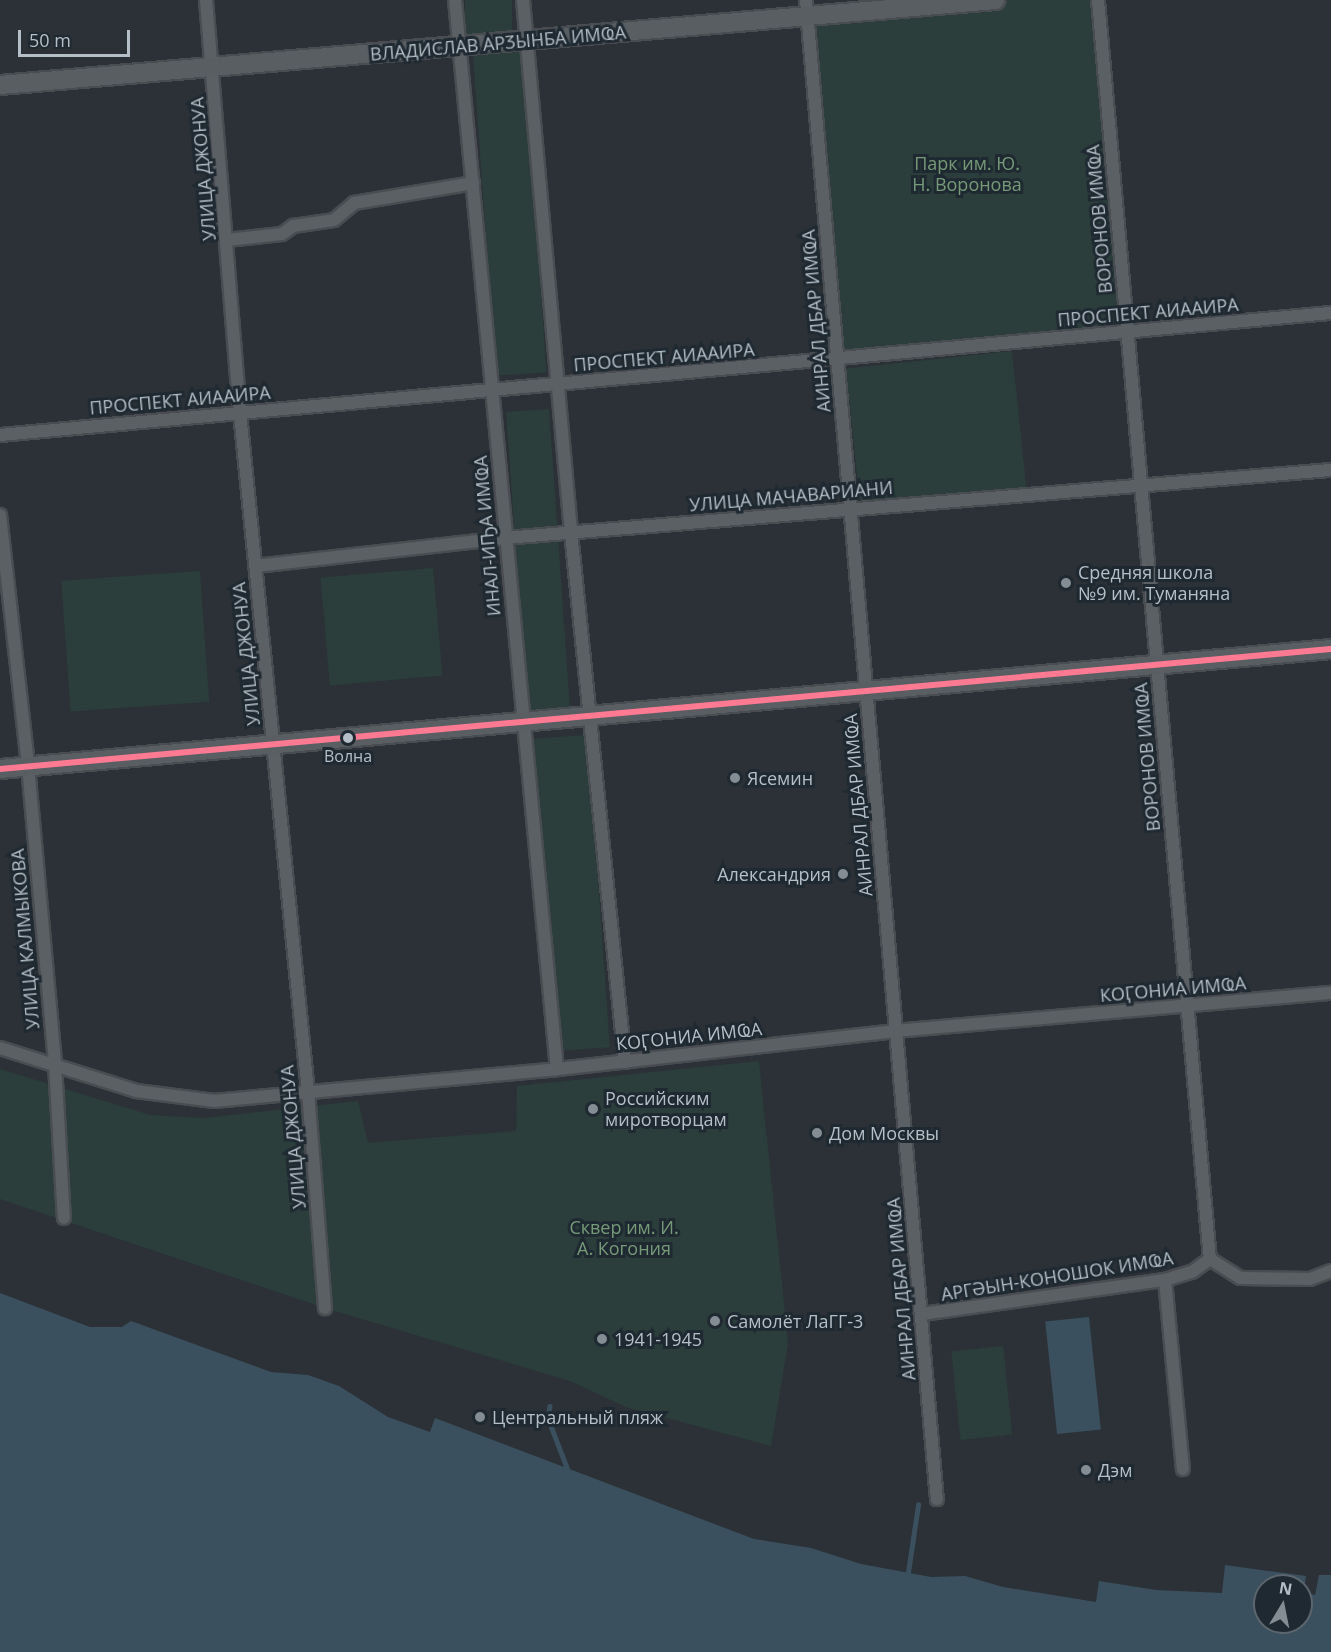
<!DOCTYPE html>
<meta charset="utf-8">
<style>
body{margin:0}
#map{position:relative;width:1331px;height:1652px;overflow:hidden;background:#2b3136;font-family:"Open Sans",sans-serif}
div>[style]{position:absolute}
.green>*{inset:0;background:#2b3e3c;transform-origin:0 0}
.water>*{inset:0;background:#3b505e;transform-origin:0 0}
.stream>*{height:4.5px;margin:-2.25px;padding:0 2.25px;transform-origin:2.25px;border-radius:2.25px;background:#3b505e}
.roads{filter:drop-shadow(2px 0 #494d51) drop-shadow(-2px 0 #494d51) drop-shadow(0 2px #494d51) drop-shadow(0 -2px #494d51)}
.street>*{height:12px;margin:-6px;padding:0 6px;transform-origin:6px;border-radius:6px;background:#5b6065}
.secondary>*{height:18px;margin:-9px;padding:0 9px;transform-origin:9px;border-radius:9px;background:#595e63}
.bus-1>*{height:6px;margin:-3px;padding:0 3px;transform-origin:3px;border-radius:3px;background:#fe7a93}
.dots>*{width:16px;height:16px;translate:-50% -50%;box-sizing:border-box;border:3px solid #1f2931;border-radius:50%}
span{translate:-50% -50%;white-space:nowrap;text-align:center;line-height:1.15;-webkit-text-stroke:6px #1f2931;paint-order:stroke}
.bus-label{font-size:16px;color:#b5bfc7}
.street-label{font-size:18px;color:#b5bfc7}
.park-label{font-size:18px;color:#769a78}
.poi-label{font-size:18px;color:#b5bfc7}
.left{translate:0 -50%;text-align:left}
.right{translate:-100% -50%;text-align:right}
.north{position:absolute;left:1253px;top:1574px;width:60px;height:60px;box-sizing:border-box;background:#1f2931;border:2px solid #5b656d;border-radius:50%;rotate:10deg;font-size:16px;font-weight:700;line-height:24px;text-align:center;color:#b5bfc7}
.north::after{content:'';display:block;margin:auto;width:21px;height:27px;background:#858d94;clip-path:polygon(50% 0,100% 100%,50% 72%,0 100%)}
.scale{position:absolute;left:18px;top:30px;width:112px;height:27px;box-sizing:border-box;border:3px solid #b5bfc7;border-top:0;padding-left:8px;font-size:18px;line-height:21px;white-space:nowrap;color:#b5bfc7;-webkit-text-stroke:4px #1f2931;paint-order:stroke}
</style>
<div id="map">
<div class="green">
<i style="left:465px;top:0;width:47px;height:39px"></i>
<i style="clip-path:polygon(996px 0,1098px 0,1127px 332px,837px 358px,808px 16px)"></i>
<i style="left:524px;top:51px;width:322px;height:51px;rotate:86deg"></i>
<i style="left:1012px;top:351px;width:142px;height:167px;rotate:84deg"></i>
<i style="left:549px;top:409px;width:307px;height:43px;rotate:86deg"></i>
<i style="left:433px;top:568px;width:108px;height:113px;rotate:85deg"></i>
<i style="left:200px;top:571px;width:131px;height:139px;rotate:86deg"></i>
<i style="left:588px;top:735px;width:313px;height:55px;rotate:86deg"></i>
<i style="clip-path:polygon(759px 1061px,788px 1343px,771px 1446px,626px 1407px,570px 1381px,325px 1308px,0 1199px,0 1069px,150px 1115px,204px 1118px,358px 1101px,368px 1143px,516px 1131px,517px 1086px)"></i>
<i style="left:1003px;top:1346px;width:89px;height:52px;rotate:84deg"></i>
</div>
<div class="water">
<i style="clip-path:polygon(evenodd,0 1293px,90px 1327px,122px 1327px,131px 1321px,271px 1372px,308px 1375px,339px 1386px,388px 1417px,430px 1432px,435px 1418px,754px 1539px,811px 1548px,861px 1564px,931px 1577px,965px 1576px,1003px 1587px,1096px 1602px,1099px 1581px,1156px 1590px,1222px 1593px,1225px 1565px,1306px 1576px,1304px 1592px,1315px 1595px,1319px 1575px,1331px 1575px,1331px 1652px,0 1652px,0 1293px,1265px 1586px,1301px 1586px,1301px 1622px,1265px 1622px,1265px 1586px)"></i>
<i style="left:1089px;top:1317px;width:113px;height:44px;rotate:84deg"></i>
</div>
<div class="stream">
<i style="left:550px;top:1406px;width:12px;rotate:99deg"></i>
<i style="left:548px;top:1418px;width:56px;rotate:69deg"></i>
<i style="left:908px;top:1572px;width:68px;rotate:-81.5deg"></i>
</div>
<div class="roads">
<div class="street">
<i style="left:206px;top:0;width:414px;rotate:85.3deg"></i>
<i style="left:240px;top:413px;width:682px;rotate:84.28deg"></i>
<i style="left:308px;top:1092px;width:217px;rotate:85.5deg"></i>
<i style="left:455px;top:0;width:1074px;rotate:84.55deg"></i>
<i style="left:523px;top:0;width:534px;rotate:84.84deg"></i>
<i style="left:571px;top:532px;width:533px;rotate:84.18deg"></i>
<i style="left:806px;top:0;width:1505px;rotate:85.01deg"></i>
<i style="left:1098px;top:0;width:1264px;rotate:84.92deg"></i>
<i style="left:227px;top:240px;width:55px;rotate:-6.2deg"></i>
<i style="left:282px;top:234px;width:14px;rotate:-36deg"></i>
<i style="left:293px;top:226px;width:41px;rotate:-8.3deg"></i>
<i style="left:334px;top:220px;width:26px;rotate:-40deg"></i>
<i style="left:354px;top:203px;width:121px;rotate:-9.5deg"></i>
<i style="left:0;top:435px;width:1337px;rotate:-5.24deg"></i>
<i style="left:0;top:515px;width:253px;rotate:83.6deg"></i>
<i style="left:28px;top:766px;width:299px;rotate:84.8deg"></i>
<i style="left:55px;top:1064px;width:154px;rotate:86.7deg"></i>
<i style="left:255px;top:566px;width:252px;rotate:-6.4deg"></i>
<i style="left:505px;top:538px;width:829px;rotate:-4.71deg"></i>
<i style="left:0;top:1048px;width:143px;rotate:17.5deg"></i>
<i style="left:136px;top:1091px;width:79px;rotate:7.3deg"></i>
<i style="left:214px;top:1101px;width:344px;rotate:-5.3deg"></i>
<i style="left:557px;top:1069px;width:340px;rotate:-6.4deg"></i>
<i style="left:895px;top:1031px;width:438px;rotate:-5deg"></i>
<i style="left:1165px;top:1280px;width:190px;rotate:84.6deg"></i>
<i style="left:922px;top:1314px;width:245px;rotate:-8deg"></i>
<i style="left:1165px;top:1280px;width:28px;rotate:-17deg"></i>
<i style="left:1192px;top:1272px;width:22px;rotate:-36deg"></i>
<i style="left:1210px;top:1259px;width:36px;rotate:32deg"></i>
<i style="left:1241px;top:1278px;width:69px;rotate:0.8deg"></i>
<i style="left:1310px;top:1279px;width:22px;rotate:-21deg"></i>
</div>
<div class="secondary">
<i style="left:0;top:85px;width:999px;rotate:-4.88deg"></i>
<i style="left:0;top:769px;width:1336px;rotate:-5.15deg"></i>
</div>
</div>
<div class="bus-1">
<i style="left:0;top:769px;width:1336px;rotate:-5.15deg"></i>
</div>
<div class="dots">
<i style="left:1066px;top:583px;background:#858d94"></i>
<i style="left:348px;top:738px;background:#b5bfc7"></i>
<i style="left:735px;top:778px;background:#858d94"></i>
<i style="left:843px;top:874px;background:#858d94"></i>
<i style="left:593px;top:1109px;background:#858d94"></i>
<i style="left:817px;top:1133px;background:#858d94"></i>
<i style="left:715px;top:1321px;background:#858d94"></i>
<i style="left:602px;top:1339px;background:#858d94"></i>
<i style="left:480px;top:1417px;background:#858d94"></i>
<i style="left:1086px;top:1470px;background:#858d94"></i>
</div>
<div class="bus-label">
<span style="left:348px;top:756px">Волна</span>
</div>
<div class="street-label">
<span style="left:498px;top:43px;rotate:-5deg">ВЛАДИСЛАВ АРӠЫНБА ИМҨА</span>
<span style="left:203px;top:169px;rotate:-95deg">УЛИЦА ДЖОНУА</span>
<span style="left:1099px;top:219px;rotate:-95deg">ВОРОНОВ ИМҨА</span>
<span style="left:1148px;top:312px;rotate:-5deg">ПРОСПЕКТ АИААИРА</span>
<span style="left:816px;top:321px;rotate:-95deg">АИНРАЛ ДБАР ИМҨА</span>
<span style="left:664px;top:357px;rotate:-5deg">ПРОСПЕКТ АИААИРА</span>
<span style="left:180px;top:400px;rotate:-5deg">ПРОСПЕКТ АИААИРА</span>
<span style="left:791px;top:496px;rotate:-5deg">УЛИЦА МАЧАВАРИАНИ</span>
<span style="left:487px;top:536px;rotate:-95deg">ИНАЛ-ИҦА ИМҨА</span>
<span style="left:246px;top:654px;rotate:-96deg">УЛИЦА ДЖОНУА</span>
<span style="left:1147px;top:757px;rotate:-95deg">ВОРОНОВ ИМҨА</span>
<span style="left:858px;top:805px;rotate:-95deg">АИНРАЛ ДБАР ИМҨА</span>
<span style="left:25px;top:939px;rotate:-95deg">УЛИЦА КАЛМЫКОВА</span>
<span style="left:1173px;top:989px;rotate:-5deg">КОӶОНИА ИМҨА</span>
<span style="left:689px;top:1036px;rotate:-6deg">КОӶОНИА ИМҨА</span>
<span style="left:293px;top:1137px;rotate:-95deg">УЛИЦА ДЖОНУА</span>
<span style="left:1057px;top:1276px;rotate:-9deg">АРГӘЫН-КОНОШОК ИМҨА</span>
<span style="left:901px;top:1289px;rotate:-95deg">АИНРАЛ ДБАР ИМҨА</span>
</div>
<div class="park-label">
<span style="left:967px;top:174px">Парк им. Ю.<br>Н. Воронова</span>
<span style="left:624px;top:1238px">Сквер им. И.<br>А. Когония</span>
</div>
<div class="poi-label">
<span class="left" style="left:1078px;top:583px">Средняя школа<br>№9 им. Туманяна</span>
<span class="left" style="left:747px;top:778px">Ясемин</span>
<span class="right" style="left:831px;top:874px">Александрия</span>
<span class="left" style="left:605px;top:1109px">Российским<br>миротворцам</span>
<span class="left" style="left:829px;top:1133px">Дом Москвы</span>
<span class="left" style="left:727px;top:1321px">Самолёт ЛаГГ-3</span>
<span class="left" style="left:614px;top:1339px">1941-1945</span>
<span class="left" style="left:492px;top:1417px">Центральный пляж</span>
<span class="left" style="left:1098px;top:1470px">Дэм</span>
</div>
<div class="north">N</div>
<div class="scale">50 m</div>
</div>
